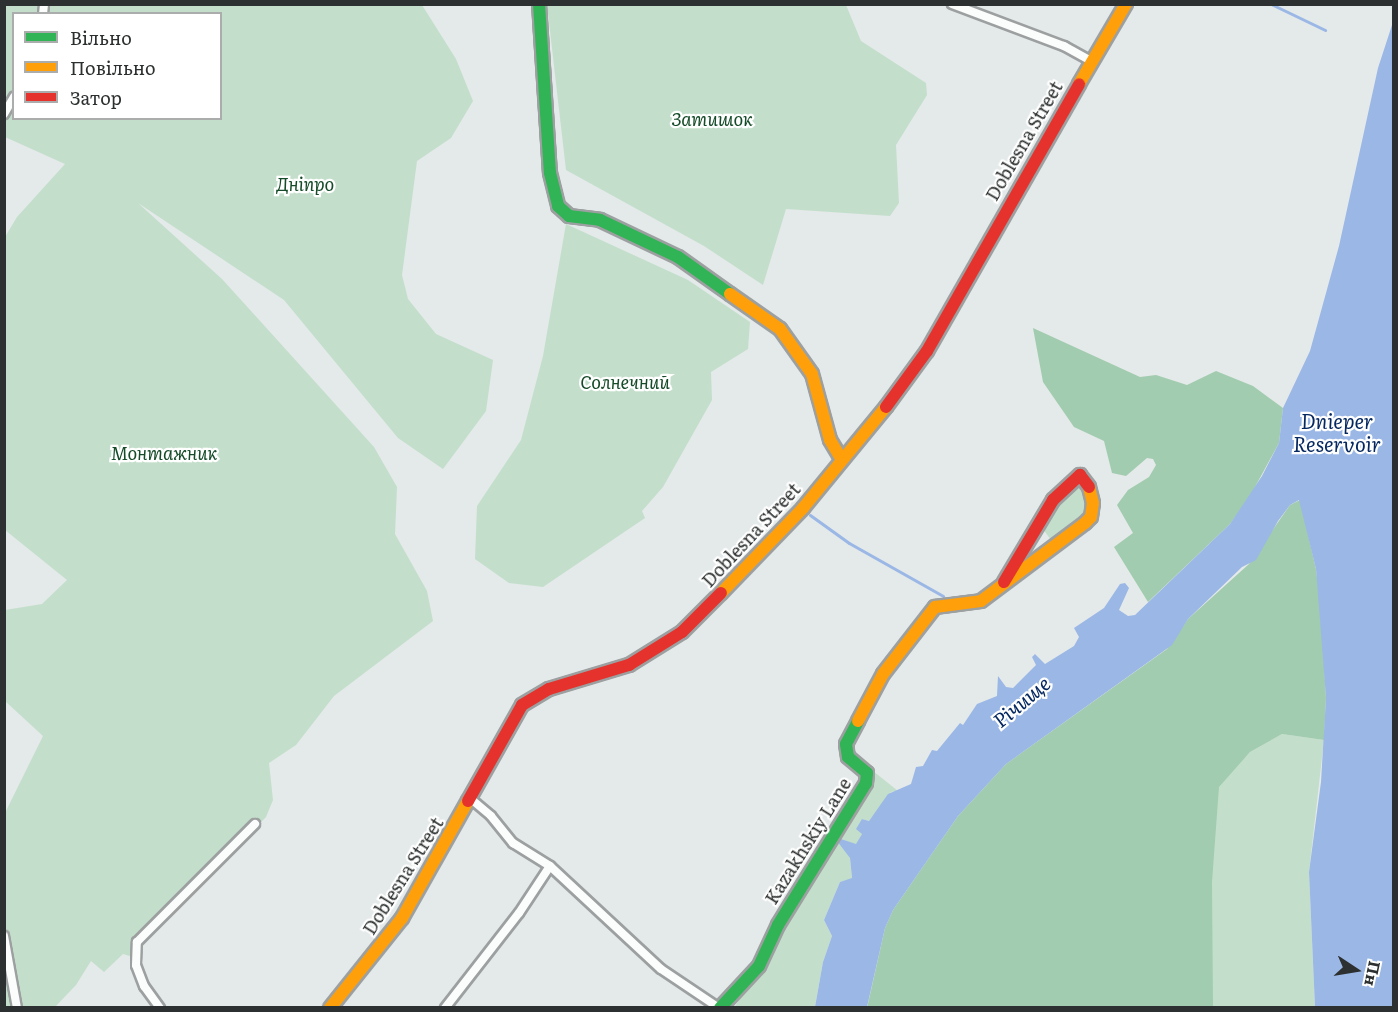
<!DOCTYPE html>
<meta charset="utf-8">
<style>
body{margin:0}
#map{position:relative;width:1398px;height:1012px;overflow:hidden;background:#e4e9e9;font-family:Literata,serif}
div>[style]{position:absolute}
.green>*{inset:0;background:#c3dfcb}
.forest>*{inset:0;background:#a2ccaf}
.water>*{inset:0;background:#9ab7e6}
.stream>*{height:3px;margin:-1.5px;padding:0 1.5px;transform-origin:1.5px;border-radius:1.5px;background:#9ab7e6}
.roads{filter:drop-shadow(2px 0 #9da0a0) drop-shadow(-2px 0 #9da0a0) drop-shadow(0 2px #9da0a0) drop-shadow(0 -2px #9da0a0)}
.street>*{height:8px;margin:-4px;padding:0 4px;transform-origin:4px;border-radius:4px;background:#fbfcfc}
.fast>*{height:12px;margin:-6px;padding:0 6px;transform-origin:6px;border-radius:6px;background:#30b455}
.slow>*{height:12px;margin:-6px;padding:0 6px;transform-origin:6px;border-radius:6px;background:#ff9f0a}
.jam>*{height:12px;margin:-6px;padding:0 6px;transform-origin:6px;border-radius:6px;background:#e5322d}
span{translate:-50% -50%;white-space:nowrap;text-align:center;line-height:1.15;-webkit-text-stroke:4.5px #fff;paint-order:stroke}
.park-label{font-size:18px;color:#154b28;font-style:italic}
.street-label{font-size:18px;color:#2d3030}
.water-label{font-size:20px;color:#062861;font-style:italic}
.frame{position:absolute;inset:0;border:6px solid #2d3030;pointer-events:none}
.legend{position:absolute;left:12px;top:12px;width:210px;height:108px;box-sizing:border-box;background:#fff;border:2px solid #abacac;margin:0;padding:8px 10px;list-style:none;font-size:18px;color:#2d3030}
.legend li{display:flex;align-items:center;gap:12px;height:30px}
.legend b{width:30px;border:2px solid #abacac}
.north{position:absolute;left:1326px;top:940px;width:60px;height:60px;-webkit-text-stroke:4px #fff;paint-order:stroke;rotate:102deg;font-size:16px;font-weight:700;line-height:24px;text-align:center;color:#2d3030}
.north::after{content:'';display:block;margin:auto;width:21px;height:27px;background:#2d3030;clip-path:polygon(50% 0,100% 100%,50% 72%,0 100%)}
</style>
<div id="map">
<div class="green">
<i style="clip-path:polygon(evenodd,5px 5px,422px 5px,456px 59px,473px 101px,451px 138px,417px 161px,402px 275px,408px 299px,436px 334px,493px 360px,486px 411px,443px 469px,398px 438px,284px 300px,138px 203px,222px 279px,374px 447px,397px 487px,395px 534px,427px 591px,433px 621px,334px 696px,296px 745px,269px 763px,273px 800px,266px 817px,143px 941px,133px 957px,123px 954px,104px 972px,91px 961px,76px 985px,55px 1007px,5px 1007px,4px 815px,43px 736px,5px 701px,5px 610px,42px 604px,67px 580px,5px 530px,5px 237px,17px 217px,65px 164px,5px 137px,5px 5px,14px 14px,220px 14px,220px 118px,14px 118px,14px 14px)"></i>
<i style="clip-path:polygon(547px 5px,846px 5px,861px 41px,926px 83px,927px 95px,896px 145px,899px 203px,890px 216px,786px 209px,763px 285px,704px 246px,566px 170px)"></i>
<i style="clip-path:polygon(566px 224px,688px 280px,750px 322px,748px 349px,711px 372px,712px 400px,663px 487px,642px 511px,645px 518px,543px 587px,509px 583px,475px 559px,477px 506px,521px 440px,543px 356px)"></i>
<i style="clip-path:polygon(1074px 484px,1082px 487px,1089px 499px,1089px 515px,1051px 540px,1040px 525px)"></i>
<i style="clip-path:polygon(1282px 734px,1324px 740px,1309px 872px,1315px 1007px,1002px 1007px,1250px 752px)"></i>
<i style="clip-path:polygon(868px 767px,898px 791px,891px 792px,869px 821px,862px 819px,862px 834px,856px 845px,841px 839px,850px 858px,852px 879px,840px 882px,824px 920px,832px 936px,823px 962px,815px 1007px,734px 1008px,788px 922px,778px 917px,814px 863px)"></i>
</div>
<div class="forest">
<i style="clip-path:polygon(1033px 328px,1140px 377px,1156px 375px,1187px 385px,1216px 371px,1253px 386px,1283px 408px,1279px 443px,1249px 498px,1230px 524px,1148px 602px,1114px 547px,1133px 533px,1117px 505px,1128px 490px,1149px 477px,1156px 465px,1153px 459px,1147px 458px,1126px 476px,1112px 473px,1104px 441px,1074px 427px,1043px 382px)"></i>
<i style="clip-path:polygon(1300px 500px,1316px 569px,1321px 612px,1326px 698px,1324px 740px,1282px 734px,1250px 752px,1219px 787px,1212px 882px,1213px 1007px,867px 1008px,885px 928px,893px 910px,958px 816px,1006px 764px,1167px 649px,1188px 619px,1249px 564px,1290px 505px)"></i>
</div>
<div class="water">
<i style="clip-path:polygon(1393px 22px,1393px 1007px,1315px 1007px,1309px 872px,1321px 782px,1326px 698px,1316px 569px,1299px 500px,1290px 505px,1278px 521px,1256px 560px,1242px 567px,1188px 619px,1172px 645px,1006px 764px,958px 816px,893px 910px,885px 928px,867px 1007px,815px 1007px,823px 962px,832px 936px,824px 920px,840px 882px,852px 878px,850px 858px,837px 841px,841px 839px,856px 844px,862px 834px,856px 829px,862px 819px,869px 821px,888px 794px,911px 784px,916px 767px,923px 766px,932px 750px,937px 751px,960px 723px,963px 725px,977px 704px,997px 696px,998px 676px,1006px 687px,1013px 688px,1036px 665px,1032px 657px,1035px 654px,1045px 664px,1074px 646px,1079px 637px,1074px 628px,1104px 608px,1120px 584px,1125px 583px,1129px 588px,1119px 610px,1128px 616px,1135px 615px,1230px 524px,1262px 476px,1279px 443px,1283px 408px,1310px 351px,1339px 246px,1378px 68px)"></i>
</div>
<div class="stream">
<i style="left:1271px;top:4px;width:60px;rotate:25.7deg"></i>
<i style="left:810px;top:515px;width:48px;rotate:35.7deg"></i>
<i style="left:849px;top:543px;width:108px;rotate:29.4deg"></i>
</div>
<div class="roads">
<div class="street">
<i style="left:952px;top:4px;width:120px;rotate:20.6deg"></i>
<i style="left:1064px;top:46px;width:31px;rotate:29deg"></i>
<i style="left:43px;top:14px;width:10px;rotate:-84deg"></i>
<i style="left:4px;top:114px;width:20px;rotate:-60deg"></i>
<i style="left:471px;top:799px;width:26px;rotate:40deg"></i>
<i style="left:491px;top:816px;width:35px;rotate:51deg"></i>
<i style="left:513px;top:843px;width:44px;rotate:31.9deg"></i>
<i style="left:550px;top:866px;width:151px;rotate:42.9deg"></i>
<i style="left:661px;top:969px;width:70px;rotate:33.9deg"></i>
<i style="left:4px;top:936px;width:73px;rotate:79.8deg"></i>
<i style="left:160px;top:1008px;width:27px;rotate:-126deg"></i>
<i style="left:144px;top:986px;width:22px;rotate:-111deg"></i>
<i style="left:136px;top:965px;width:23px;rotate:-88deg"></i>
<i style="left:137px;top:942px;width:167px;rotate:-45deg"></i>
<i style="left:445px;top:1008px;width:120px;rotate:-52.1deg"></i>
<i style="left:519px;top:913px;width:56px;rotate:-56.6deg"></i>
</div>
<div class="fast">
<i style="left:539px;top:4px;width:169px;rotate:86.3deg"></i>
<i style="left:550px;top:173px;width:34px;rotate:76deg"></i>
<i style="left:558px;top:206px;width:15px;rotate:42deg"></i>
<i style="left:569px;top:216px;width:31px;rotate:7deg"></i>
<i style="left:600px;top:220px;width:86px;rotate:25.4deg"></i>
<i style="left:678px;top:257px;width:64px;rotate:35.4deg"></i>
<i style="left:720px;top:1008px;width:57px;rotate:-47.1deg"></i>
<i style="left:759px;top:966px;width:45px;rotate:-65.1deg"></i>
<i style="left:778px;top:925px;width:167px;rotate:-58.2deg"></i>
<i style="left:866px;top:783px;width:10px;rotate:-84deg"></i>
<i style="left:867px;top:773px;width:25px;rotate:-140deg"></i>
<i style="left:848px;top:757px;width:13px;rotate:-99deg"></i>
<i style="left:846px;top:744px;width:26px;rotate:-62deg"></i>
</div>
<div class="slow">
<i style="left:1079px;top:84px;width:93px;rotate:-59.6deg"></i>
<i style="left:730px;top:294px;width:61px;rotate:35deg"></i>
<i style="left:780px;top:329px;width:55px;rotate:54.6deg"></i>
<i style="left:812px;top:374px;width:68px;rotate:74.7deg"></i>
<i style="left:830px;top:440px;width:23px;rotate:59deg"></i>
<i style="left:721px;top:593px;width:118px;rotate:-46deg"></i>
<i style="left:803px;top:508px;width:131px;rotate:-50.6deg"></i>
<i style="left:858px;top:721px;width:53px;rotate:-62deg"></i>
<i style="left:883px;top:674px;width:85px;rotate:-52.2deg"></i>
<i style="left:935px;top:607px;width:46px;rotate:-7.4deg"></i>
<i style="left:981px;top:601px;width:130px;rotate:-36.9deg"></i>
<i style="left:1085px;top:523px;width:8px;rotate:-45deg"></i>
<i style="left:1091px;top:517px;width:14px;rotate:-82deg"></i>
<i style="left:1093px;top:503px;width:16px;rotate:-104deg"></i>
<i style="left:330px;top:1008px;width:115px;rotate:-51.3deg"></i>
<i style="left:402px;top:918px;width:134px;rotate:-60.6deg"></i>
</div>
<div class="jam">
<i style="left:886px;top:407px;width:69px;rotate:-53.8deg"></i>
<i style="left:927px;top:351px;width:307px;rotate:-60.3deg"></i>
<i style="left:1004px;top:582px;width:96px;rotate:-59.1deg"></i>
<i style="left:1053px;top:500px;width:37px;rotate:-43deg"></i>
<i style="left:1080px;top:475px;width:15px;rotate:53deg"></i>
<i style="left:468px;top:801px;width:110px;rotate:-60.6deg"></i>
<i style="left:522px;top:705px;width:31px;rotate:-31deg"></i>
<i style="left:549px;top:689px;width:84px;rotate:-16.7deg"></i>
<i style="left:629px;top:665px;width:62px;rotate:-31.9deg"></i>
<i style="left:682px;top:632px;width:55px;rotate:-45deg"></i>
</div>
</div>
<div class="park-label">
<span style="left:712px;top:119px">Затишок</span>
<span style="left:305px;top:184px">Дніпро</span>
<span style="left:625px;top:382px">Солнечний</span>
<span style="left:164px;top:453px">Монтажник</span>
</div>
<div class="street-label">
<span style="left:1024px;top:141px;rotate:-60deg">Doblesna Street</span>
<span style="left:751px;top:535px;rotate:-47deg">Doblesna Street</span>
<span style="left:808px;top:841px;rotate:-58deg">Kazakhskiy Lane</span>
<span style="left:403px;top:876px;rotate:-58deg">Doblesna Street</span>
</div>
<div class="water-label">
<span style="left:1337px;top:432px">Dnieper<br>Reservoir</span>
<span style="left:1021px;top:701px;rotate:-40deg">Річище</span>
</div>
<div class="frame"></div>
<ul class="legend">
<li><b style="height:8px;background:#30b455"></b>Вільно</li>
<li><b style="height:8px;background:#ff9f0a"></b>Повільно</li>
<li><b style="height:8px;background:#e5322d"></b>Затор</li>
</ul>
<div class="north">Пн</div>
</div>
